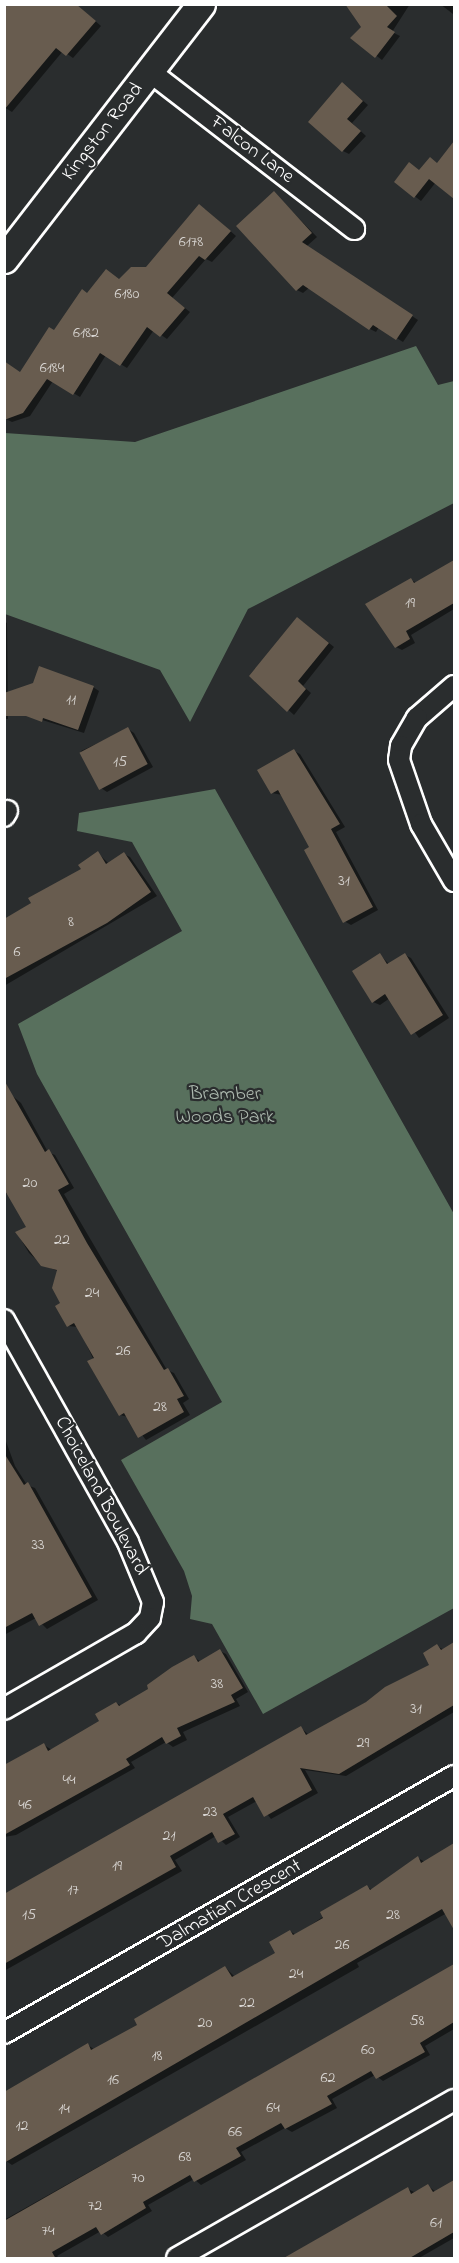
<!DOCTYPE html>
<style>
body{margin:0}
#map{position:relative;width:459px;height:2263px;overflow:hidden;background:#2a2d2e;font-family:"Indie Flower",sans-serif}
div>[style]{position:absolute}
.green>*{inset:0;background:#58705d}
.shadow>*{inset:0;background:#0007}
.building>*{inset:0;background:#685c4f;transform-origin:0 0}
.roads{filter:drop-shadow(2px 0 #fff) drop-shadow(-2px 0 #fff) drop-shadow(0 2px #fff) drop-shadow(0 -2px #fff)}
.street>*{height:20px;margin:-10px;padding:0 10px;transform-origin:10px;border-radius:10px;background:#2a2d2e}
.secondary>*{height:27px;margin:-13.5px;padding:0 13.5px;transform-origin:13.5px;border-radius:13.5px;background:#2a2d2e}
span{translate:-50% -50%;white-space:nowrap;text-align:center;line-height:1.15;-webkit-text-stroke:4.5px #2a2d2e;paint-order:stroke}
.number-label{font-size:16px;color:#d9d6d3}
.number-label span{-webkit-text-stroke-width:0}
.street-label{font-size:20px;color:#fff}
.park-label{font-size:20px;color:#acb8ae}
.frame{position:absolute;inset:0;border:6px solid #fff;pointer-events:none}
</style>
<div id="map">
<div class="green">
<i style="clip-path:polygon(416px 346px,438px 385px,454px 381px,454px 503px,248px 609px,190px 722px,160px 670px,5px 614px,5px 433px,135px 442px)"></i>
<i style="clip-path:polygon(215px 789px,454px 1214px,454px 1608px,263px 1714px,212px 1624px,190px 1619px,192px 1596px,184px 1571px,121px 1460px,222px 1402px,37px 1074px,18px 1024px,182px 931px,132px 842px,77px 831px,79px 813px)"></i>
</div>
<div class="shadow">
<i style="clip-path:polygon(76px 4px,101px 26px,73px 58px,63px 51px,12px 112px,4px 107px)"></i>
<i style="clip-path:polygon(347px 4px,410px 4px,392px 32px,400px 36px,382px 60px,353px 38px,363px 27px)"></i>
<i style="clip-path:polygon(440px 4px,454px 4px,454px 12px,453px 14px)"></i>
<i style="clip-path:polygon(348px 88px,368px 105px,352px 123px,366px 136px,349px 154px,343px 151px)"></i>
<i style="clip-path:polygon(450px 149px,454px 152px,454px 196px,436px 182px,421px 201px,396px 182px,438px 164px)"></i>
<i style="clip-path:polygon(274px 193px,317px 237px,307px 246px,418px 320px,403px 342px,379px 327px,376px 332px,370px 329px,310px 287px,303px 293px,297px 290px)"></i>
<i style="clip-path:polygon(205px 209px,236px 236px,212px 262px,206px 259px,172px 298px,190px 312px,167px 339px,154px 330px,127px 368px,106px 355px,80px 397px,53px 381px,30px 416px,12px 422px,4px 418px,21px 374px,88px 294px,147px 268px)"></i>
<i style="clip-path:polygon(454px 562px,454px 609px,411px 635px,415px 643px,402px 650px,396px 647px,411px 580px,417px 583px)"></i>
<i style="clip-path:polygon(4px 621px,7px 623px,8px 719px,4px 719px)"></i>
<i style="clip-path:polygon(303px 622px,334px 647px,303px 686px,311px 693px,294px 715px,251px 676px)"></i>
<i style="clip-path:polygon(93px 687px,99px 691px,84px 733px,23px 714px)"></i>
<i style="clip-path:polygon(128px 729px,134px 733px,153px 767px,107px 792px,101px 788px,81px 751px)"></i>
<i style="clip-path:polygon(294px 751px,300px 754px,345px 827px,336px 832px,378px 910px,351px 925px,344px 921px,311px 847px,282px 795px,272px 793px)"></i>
<i style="clip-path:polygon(98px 853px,109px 864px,124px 854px,130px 857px,157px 896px,4px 986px,4px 921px,83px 869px)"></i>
<i style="clip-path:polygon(380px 955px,389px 964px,405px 955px,411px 958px,449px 1018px,419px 1038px,390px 998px,380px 1005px,373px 1002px)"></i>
<i style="clip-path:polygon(4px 1089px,21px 1103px,48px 1152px,55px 1155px,74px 1188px,64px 1194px,167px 1370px,174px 1373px,189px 1399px,183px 1403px,190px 1415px,146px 1440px,128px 1417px,120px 1415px,78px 1327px,68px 1326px,58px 1271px,42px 1265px,29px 1253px,17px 1233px,28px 1227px,8px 1193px,4px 1195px)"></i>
<i style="clip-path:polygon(4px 1436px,15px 1466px,27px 1485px,35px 1488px,98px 1600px,47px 1629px,36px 1618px,4px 1635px)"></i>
<i style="clip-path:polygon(454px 1644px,454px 1712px,346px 1776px,305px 1770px,318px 1793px,271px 1819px,257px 1801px,228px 1817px,240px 1837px,226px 1845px,216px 1836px,175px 1860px,182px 1871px,4px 1971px,4px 1895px,301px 1728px,309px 1735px,431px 1665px,437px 1646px,444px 1650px)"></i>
<i style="clip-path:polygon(220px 1651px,226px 1654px,248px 1692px,236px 1699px,240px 1706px,183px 1732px,187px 1740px,173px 1747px,166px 1742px,131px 1762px,135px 1768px,16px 1835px,4px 1837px,4px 1778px,44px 1745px,52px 1750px,101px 1721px,116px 1703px,122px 1706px,150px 1689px,194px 1657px,201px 1662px)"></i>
<i style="clip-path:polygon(454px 1845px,454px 1913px,447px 1913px,357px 1963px,359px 1967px,12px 2165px,6px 2161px,88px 2045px,95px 2050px,139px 2026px,225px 1967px,235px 1977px,277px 1953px,290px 1931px,296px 1935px,367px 1887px,373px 1890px,418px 1858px,425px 1862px)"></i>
<i style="clip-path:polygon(454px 1966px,454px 2029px,425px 2046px,430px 2055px,383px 2081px,375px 2075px,332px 2099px,337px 2108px,292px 2132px,285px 2128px,241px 2152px,246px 2160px,201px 2185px,194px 2179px,148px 2205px,152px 2211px,108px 2237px,101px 2231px,57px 2256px,59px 2258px,4px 2258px,4px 2220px)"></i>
<i style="clip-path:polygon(454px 2181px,454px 2238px,419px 2258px,286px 2258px,408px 2189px,414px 2192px,428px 2186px,436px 2192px)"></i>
</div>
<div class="building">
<i style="clip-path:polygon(4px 4px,76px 4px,96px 21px,66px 56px,56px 48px,4px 110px)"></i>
<i style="clip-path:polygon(345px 4px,385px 4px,397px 16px,387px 27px,395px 32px,375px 58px,350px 38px,361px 27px)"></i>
<i style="clip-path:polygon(342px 82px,363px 101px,347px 119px,361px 131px,342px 152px,308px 122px)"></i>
<i style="clip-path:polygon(454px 141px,454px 199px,429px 179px,414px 198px,394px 182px,409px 162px,419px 170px,430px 157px,437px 163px)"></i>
<i style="clip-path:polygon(274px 191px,312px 233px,302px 242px,413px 315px,396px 340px,373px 325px,369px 330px,303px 285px,296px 291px,236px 226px)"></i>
<i style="clip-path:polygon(199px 204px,231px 231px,205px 260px,199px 256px,167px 293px,185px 308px,160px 337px,147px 327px,120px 366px,100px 353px,73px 395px,47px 379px,23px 413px,4px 420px,4px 361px,20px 372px,49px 327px,54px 330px,82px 289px,87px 293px,106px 269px,119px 279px,131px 267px,146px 267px)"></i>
<i style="clip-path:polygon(454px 560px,454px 603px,406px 631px,410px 639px,395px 648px,365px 604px,411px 578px,414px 583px)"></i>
<i style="clip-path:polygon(297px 617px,329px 643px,298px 681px,306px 689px,287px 712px,249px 676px)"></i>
<i style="clip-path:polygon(39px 666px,94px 686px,78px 730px,43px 718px,42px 722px,26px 716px,4px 716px,4px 693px,33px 683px)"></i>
<i style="left:128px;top:727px;width:42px;height:55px;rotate:62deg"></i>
<i style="clip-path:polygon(294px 749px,340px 824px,331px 829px,373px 907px,343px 923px,304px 850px,309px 847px,278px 790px,271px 794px,257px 770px)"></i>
<i style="clip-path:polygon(98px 851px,106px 864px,124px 852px,151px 892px,107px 923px,4px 979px,4px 919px,31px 903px,28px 898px,81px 869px,78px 865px)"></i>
<i style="clip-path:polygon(380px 953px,387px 964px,405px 953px,443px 1015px,411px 1035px,385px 994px,372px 1003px,352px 971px)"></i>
<i style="clip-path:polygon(4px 1080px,45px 1152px,49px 1149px,69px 1184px,58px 1190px,87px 1243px,164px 1370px,168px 1368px,184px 1396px,177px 1399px,184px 1412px,138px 1438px,124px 1413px,119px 1416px,87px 1361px,94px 1358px,74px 1323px,67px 1327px,55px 1306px,60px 1303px,52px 1288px,57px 1270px,41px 1266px,15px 1232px,26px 1227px,4px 1189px)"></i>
<i style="clip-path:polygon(4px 1453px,24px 1485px,28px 1482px,92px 1597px,39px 1626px,32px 1613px,4px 1628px)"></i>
<i style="clip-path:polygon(454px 1642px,454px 1705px,339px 1774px,300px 1768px,312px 1790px,264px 1817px,253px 1797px,223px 1814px,235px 1834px,218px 1843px,212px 1832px,170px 1856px,176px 1867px,4px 1964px,4px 1894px,301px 1726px,306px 1735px,366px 1702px,385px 1687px,429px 1665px,423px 1653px,437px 1644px,441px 1650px)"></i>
<i style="clip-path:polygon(220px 1649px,243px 1688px,231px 1695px,235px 1702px,177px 1728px,181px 1736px,166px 1744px,162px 1737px,126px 1759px,130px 1765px,4px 1835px,4px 1765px,44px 1743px,48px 1751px,99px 1721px,95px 1714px,116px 1702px,119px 1706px,148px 1689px,147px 1685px,172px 1667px,194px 1655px,198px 1662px)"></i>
<i style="clip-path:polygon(454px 1843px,454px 1930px,442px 1909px,4px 2163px,4px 2092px,88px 2043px,91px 2050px,137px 2025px,134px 2019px,225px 1966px,232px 1977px,275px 1953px,269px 1942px,290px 1930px,293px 1935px,323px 1918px,320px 1912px,367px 1885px,370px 1890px,418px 1856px,421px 1863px)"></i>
<i style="clip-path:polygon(454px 1964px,454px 2022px,420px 2043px,425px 2052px,376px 2079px,371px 2071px,327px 2096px,332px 2104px,285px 2129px,281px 2123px,236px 2148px,241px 2156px,194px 2182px,190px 2175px,143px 2202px,146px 2208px,101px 2235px,96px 2227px,52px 2252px,56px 2259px,4px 2259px,4px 2221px)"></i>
<i style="clip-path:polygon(454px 2180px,454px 2232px,408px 2259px,282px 2259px,408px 2187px,411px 2194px,428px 2184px,433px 2192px)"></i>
</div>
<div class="roads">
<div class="street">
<i style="left:149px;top:71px;width:259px;rotate:37.6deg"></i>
<i style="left:454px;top:686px;width:49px;rotate:139.1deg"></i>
<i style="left:417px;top:718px;width:32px;rotate:120deg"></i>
<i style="left:401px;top:746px;width:14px;rotate:98deg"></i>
<i style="left:399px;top:760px;width:68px;rotate:71deg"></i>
<i style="left:421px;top:824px;width:66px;rotate:59.9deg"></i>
<i style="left:4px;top:816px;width:6px;rotate:-59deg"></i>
<i style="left:4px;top:1320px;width:254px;rotate:60.8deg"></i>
<i style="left:128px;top:1542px;width:65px;rotate:67.4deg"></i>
<i style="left:153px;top:1602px;width:16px;rotate:101deg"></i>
<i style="left:150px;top:1618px;width:21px;rotate:133deg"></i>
<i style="left:136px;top:1633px;width:152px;rotate:150.1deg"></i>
<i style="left:4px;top:2033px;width:518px;rotate:-29.73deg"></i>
<i style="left:177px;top:2258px;width:319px;rotate:-29.7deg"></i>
</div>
<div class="secondary">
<i style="left:4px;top:259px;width:322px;rotate:-52.3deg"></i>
</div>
</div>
<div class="number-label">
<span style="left:191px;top:242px">6178</span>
<span style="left:127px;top:294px">6180</span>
<span style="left:86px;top:333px">6182</span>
<span style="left:52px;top:368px">6184</span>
<span style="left:410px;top:603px">19</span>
<span style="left:71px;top:700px">11</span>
<span style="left:120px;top:762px">15</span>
<span style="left:344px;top:881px">31</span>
<span style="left:71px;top:922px">8</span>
<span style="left:17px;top:952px">6</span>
<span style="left:30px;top:1183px">20</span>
<span style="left:62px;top:1240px">22</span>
<span style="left:92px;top:1293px">24</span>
<span style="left:123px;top:1351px">26</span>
<span style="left:160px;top:1407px">28</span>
<span style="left:38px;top:1545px">33</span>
<span style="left:217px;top:1684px">38</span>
<span style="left:416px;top:1709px">31</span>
<span style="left:363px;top:1743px">29</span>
<span style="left:69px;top:1780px">44</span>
<span style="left:25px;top:1805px">46</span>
<span style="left:210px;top:1812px">23</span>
<span style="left:169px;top:1836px">21</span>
<span style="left:117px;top:1866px">19</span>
<span style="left:73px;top:1890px">17</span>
<span style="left:29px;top:1915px">15</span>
<span style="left:393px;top:1915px">28</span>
<span style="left:342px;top:1945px">26</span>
<span style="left:296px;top:1974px">24</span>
<span style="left:247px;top:2003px">22</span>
<span style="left:417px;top:2021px">58</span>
<span style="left:205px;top:2023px">20</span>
<span style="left:368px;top:2050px">60</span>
<span style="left:157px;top:2056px">18</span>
<span style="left:328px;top:2078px">62</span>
<span style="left:113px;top:2080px">16</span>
<span style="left:273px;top:2108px">64</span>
<span style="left:64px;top:2109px">14</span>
<span style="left:22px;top:2126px">12</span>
<span style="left:235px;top:2132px">66</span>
<span style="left:185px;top:2157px">68</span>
<span style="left:138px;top:2178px">70</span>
<span style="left:95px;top:2206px">72</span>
<span style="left:436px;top:2223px">61</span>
<span style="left:48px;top:2231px">74</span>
</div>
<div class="street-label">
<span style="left:103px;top:132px;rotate:-52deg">Kingston Road</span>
<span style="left:252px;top:150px;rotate:37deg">Falcon Lane</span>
<span style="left:101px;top:1496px;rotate:62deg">Choiceland Boulevard</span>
<span style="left:230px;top:1905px;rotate:-30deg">Dalmatian Crescent</span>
</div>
<div class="park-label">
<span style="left:225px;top:1106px">Bramber<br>Woods Park</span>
</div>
<div class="frame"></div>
</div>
